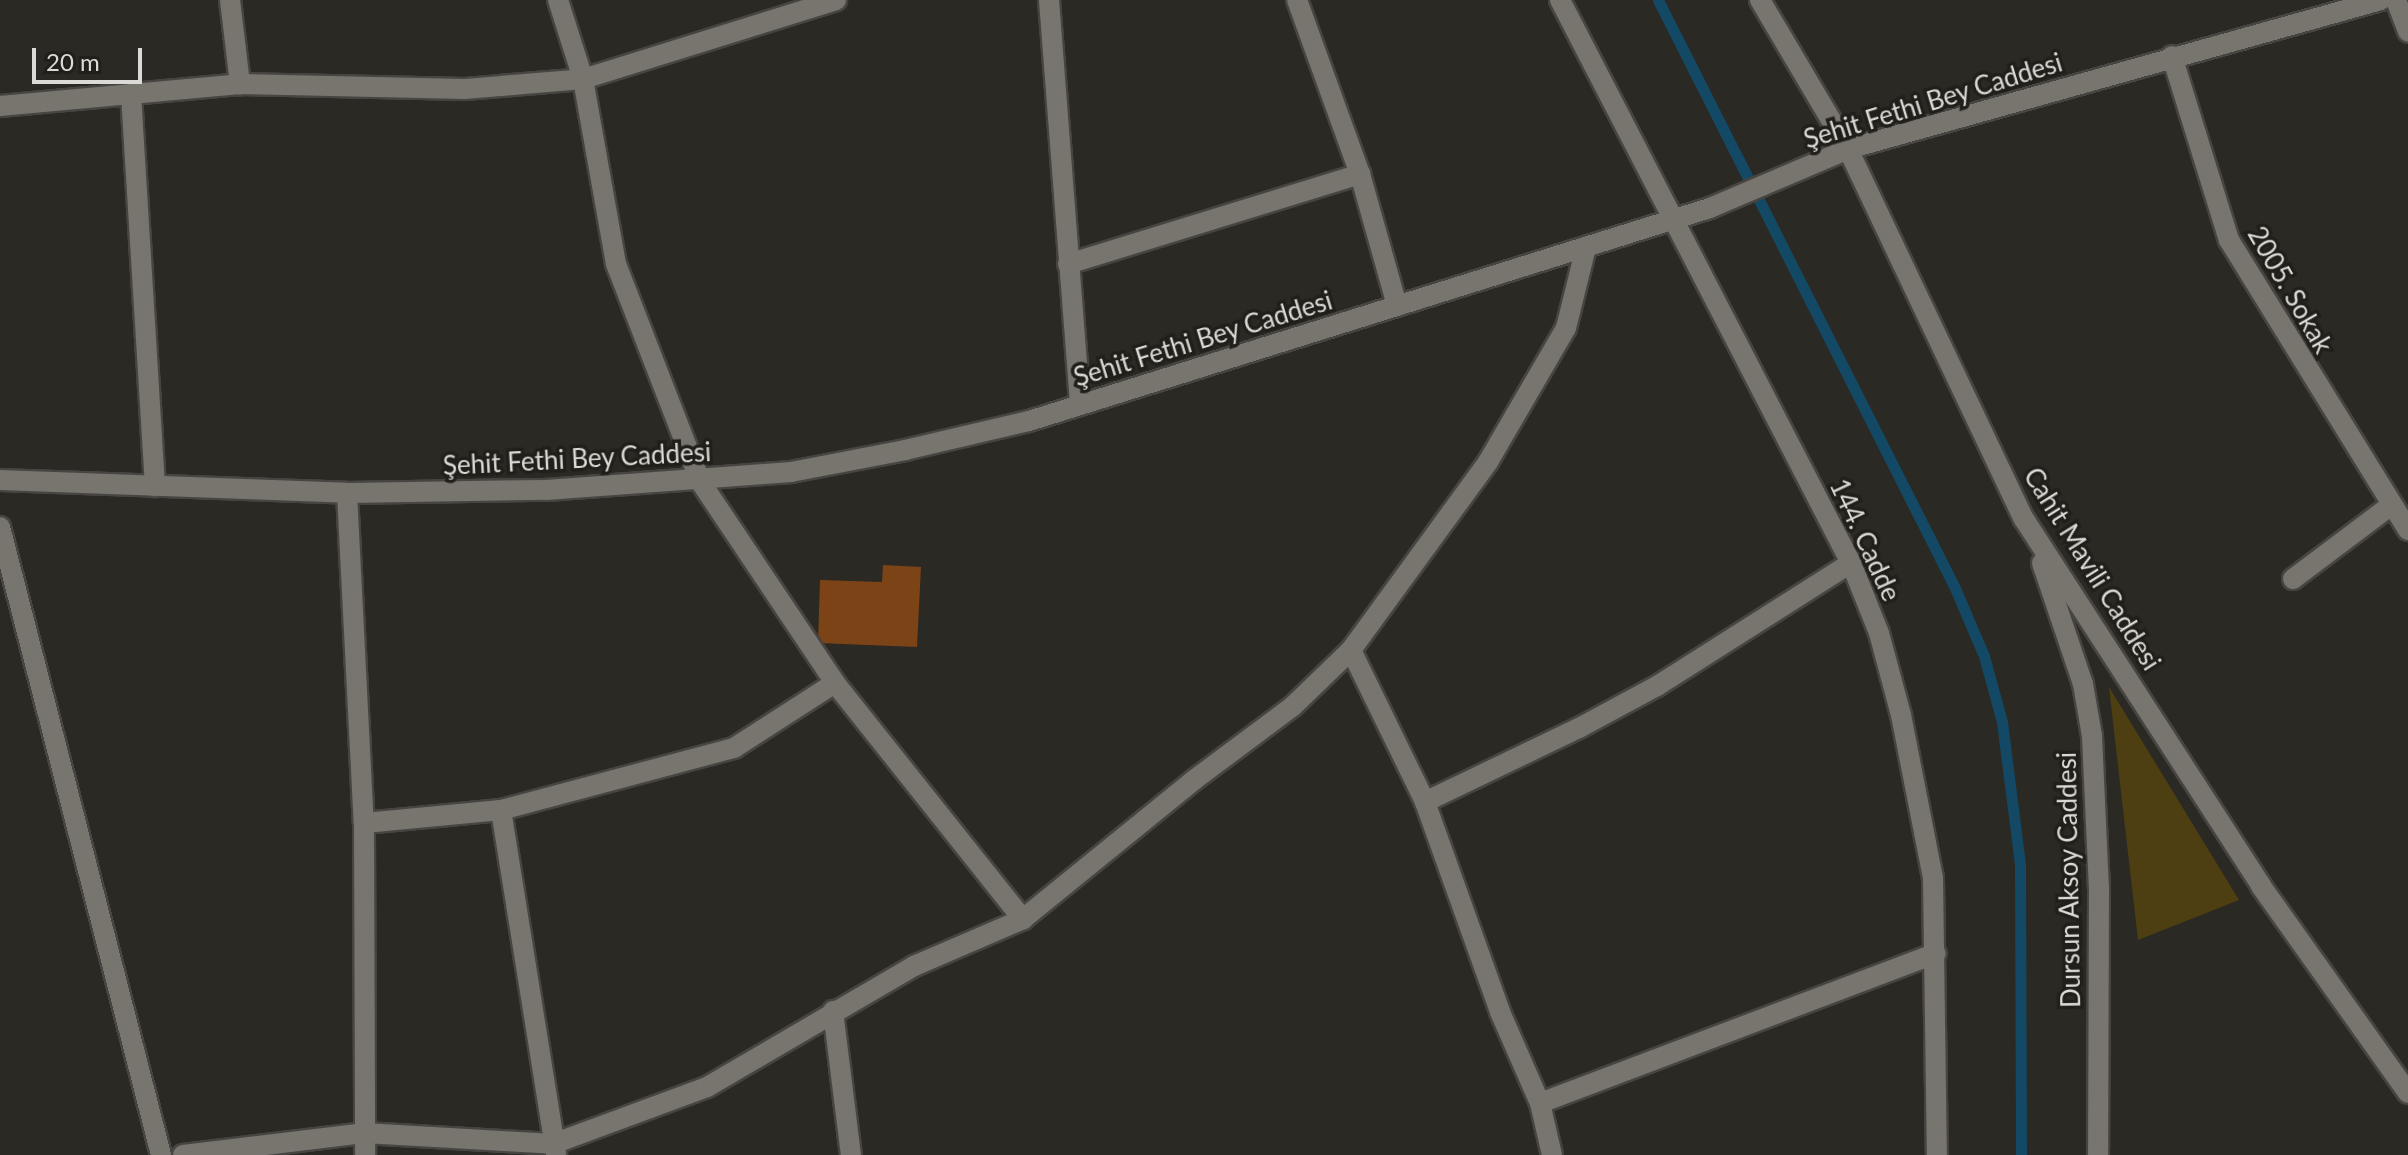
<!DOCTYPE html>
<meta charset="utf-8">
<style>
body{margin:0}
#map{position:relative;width:2408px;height:1155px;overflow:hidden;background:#2a2923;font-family:Lato,sans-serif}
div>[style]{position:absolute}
.green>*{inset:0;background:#4e3f12}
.stream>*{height:11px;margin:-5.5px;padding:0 5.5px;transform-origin:5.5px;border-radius:5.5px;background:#144965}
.building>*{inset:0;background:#7c4317}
.roads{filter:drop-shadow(2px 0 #474541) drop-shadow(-2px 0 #474541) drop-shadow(0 2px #474541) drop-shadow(0 -2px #474541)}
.minor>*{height:20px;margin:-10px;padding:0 10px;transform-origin:10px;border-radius:10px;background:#77756e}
span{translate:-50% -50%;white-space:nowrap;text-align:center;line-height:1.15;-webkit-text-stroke:7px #211f1a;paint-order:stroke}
.street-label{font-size:26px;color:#dbdad6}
.scale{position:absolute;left:32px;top:48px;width:110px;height:36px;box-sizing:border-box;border:4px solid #dbdad6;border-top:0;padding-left:10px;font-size:24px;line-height:28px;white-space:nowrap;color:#dbdad6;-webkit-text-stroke:6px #211f1a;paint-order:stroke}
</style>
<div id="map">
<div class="green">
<i style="clip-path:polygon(2109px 687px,2239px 900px,2138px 940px)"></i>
</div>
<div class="stream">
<i style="left:1658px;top:0;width:659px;rotate:63.2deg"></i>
<i style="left:1955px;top:588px;width:74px;rotate:66.9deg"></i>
<i style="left:1984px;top:656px;width:68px;rotate:74.7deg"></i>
<i style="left:2002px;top:722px;width:144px;rotate:82.8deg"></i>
<i style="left:2020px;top:865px;width:290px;rotate:89.8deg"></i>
</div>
<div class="building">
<i style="clip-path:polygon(883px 565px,921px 567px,917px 647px,818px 643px,820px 580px,882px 582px)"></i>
</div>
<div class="roads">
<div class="minor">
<i style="left:230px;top:0;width:85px;rotate:83.2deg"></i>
<i style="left:558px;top:0;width:83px;rotate:72.4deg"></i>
<i style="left:583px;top:79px;width:188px;rotate:79.9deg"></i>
<i style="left:616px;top:264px;width:233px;rotate:68.8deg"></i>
<i style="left:700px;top:481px;width:243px;rotate:56.2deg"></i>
<i style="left:835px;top:683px;width:302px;rotate:51.5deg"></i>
<i style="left:1049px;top:0;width:406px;rotate:85.6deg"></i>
<i style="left:1297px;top:0;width:185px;rotate:70.1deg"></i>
<i style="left:1360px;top:174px;width:137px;rotate:74.3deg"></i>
<i style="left:1560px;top:0;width:634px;rotate:62.67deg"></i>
<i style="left:1851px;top:563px;width:75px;rotate:68.2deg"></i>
<i style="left:1879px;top:633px;width:85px;rotate:75deg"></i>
<i style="left:1901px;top:715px;width:166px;rotate:78.9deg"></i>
<i style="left:1933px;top:878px;width:277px;rotate:89.2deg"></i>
<i style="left:1760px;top:0;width:173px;rotate:59.4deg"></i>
<i style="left:1848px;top:149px;width:410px;rotate:64.6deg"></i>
<i style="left:2024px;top:519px;width:437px;rotate:57.1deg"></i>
<i style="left:2261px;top:886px;width:254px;rotate:54.6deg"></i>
<i style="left:2396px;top:0;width:34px;rotate:69deg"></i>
<i style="left:2172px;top:56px;width:193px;rotate:72.8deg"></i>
<i style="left:2229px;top:240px;width:341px;rotate:58.3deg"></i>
<i style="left:131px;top:94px;width:393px;rotate:86.5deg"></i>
<i style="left:0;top:106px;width:241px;rotate:-5.2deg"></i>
<i style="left:240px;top:84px;width:225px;rotate:1.3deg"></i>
<i style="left:465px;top:89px;width:118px;rotate:-4.8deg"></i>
<i style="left:583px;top:79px;width:265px;rotate:-17.3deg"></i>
<i style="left:1068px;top:264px;width:306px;rotate:-17.1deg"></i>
<i style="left:0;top:480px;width:347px;rotate:2.1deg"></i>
<i style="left:347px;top:493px;width:199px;rotate:-0.9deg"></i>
<i style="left:546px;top:490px;width:246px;rotate:-4.2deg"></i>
<i style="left:791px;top:472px;width:116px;rotate:-10.9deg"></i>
<i style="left:905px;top:450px;width:127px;rotate:-13.2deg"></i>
<i style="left:1029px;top:421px;width:714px;rotate:-17.37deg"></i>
<i style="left:1710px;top:208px;width:150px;rotate:-23.1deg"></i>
<i style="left:1848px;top:149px;width:553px;rotate:-15.62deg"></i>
<i style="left:347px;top:493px;width:330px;rotate:87.1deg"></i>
<i style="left:364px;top:823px;width:332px;rotate:89.8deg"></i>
<i style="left:0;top:527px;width:648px;rotate:75.62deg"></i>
<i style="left:2042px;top:563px;width:128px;rotate:71.3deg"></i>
<i style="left:2083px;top:684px;width:53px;rotate:80.2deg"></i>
<i style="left:2092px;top:736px;width:152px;rotate:87.4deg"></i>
<i style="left:2099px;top:888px;width:267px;rotate:90.2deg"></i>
<i style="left:2293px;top:579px;width:121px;rotate:-37deg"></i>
<i style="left:1351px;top:650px;width:169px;rotate:64deg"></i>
<i style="left:1425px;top:802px;width:223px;rotate:70.3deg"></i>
<i style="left:1500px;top:1012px;width:99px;rotate:66.3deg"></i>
<i style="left:1540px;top:1103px;width:53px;rotate:77deg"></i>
<i style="left:1425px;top:802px;width:171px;rotate:-25.7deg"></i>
<i style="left:1579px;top:728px;width:89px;rotate:-28.3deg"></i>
<i style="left:1657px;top:686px;width:230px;rotate:-32.4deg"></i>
<i style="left:501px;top:810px;width:349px;rotate:80.9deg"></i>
<i style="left:364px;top:823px;width:138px;rotate:-5.4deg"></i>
<i style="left:501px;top:810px;width:241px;rotate:-14.9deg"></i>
<i style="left:734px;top:748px;width:120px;rotate:-32.8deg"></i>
<i style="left:833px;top:1011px;width:145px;rotate:82.9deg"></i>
<i style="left:1540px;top:1103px;width:423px;rotate:-20.7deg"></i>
<i style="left:183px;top:1155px;width:182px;rotate:-6.9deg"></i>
<i style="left:364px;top:1133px;width:189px;rotate:3.3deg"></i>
<i style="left:553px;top:1144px;width:164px;rotate:-20.3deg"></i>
<i style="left:707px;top:1087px;width:240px;rotate:-30.3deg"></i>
<i style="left:914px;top:966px;width:119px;rotate:-23.3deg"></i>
<i style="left:1023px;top:919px;width:220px;rotate:-39.1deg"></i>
<i style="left:1194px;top:780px;width:122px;rotate:-36.7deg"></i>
<i style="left:1292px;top:707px;width:82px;rotate:-44deg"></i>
<i style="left:1351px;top:650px;width:233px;rotate:-53.9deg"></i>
<i style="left:1488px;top:462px;width:155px;rotate:-59.8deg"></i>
<i style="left:1566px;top:328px;width:83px;rotate:-76.1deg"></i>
</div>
</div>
<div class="street-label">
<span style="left:1933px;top:101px;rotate:-17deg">Şehit Fethi Bey Caddesi</span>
<span style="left:2290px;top:290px;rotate:60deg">2005. Sokak</span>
<span style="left:1203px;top:339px;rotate:-17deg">Şehit Fethi Bey Caddesi</span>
<span style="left:577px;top:459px;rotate:-3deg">Şehit Fethi Bey Caddesi</span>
<span style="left:1865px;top:540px;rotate:65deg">144. Cadde</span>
<span style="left:2092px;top:569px;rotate:58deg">Cahit Mavili Caddesi</span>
<span style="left:2069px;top:880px;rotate:-91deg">Dursun Aksoy Caddesi</span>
</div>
<div class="scale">20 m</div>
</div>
